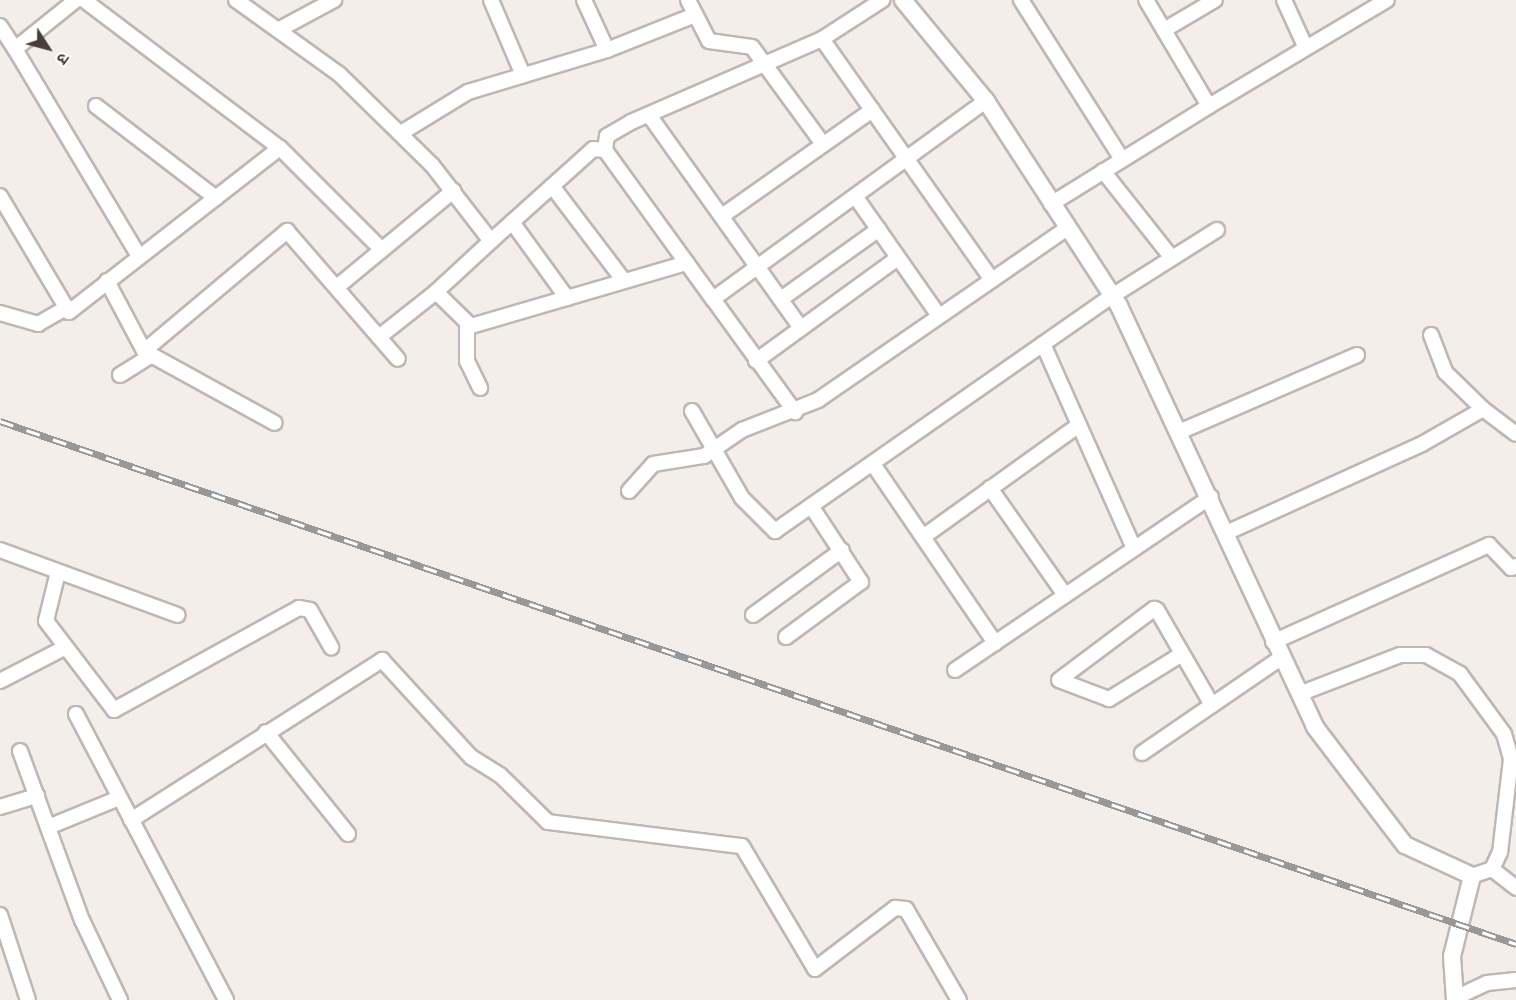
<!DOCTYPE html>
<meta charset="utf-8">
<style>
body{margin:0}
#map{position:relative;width:1516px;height:1000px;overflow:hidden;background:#f4eeeb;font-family:"Work Sans","Noto Sans Devanagari",sans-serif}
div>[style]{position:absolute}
.roads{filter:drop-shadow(2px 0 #c1b6b1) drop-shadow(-2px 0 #c1b6b1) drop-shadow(0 2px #c1b6b1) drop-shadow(0 -2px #c1b6b1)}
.minor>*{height:14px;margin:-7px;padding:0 7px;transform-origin:7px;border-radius:7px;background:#fff}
.tertiary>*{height:16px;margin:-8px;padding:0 8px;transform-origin:8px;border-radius:8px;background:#fff}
.rail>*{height:7px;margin-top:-3.5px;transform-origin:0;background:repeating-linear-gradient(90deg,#fff 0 14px,#989898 0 28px);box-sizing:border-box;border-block:2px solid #989898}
span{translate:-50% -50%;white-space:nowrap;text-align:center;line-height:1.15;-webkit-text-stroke:4.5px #fff;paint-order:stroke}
.north{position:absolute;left:18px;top:18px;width:60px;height:60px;-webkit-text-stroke:4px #fff;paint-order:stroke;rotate:126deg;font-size:16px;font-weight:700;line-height:24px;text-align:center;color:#473d39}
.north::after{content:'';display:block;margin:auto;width:21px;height:27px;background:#473d39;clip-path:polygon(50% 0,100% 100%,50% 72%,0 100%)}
</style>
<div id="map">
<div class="roads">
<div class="minor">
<i style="left:84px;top:0;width:246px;rotate:37.1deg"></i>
<i style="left:236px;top:0;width:127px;rotate:35.7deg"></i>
<i style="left:339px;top:74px;width:130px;rotate:44.4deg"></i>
<i style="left:432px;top:165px;width:96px;rotate:52.2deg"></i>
<i style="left:491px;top:241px;width:137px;rotate:-42deg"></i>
<i style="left:593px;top:149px;width:12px;rotate:5deg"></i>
<i style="left:605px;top:150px;width:184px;rotate:54.1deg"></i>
<i style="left:713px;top:299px;width:337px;rotate:-36deg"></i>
<i style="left:491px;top:0;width:82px;rotate:66.9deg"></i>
<i style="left:584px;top:0;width:55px;rotate:65.3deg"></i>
<i style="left:688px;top:0;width:46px;rotate:62.9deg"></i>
<i style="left:709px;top:41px;width:43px;rotate:7.9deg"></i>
<i style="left:752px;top:47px;width:120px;rotate:53.8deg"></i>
<i style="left:1021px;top:0;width:188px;rotate:57.6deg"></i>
<i style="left:1284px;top:0;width:51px;rotate:65.5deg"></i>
<i style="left:0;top:26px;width:27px;rotate:57deg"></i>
<i style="left:15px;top:49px;width:78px;rotate:-38.8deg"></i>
<i style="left:278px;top:30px;width:64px;rotate:-28.2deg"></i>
<i style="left:1164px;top:30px;width:59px;rotate:-30.5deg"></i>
<i style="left:822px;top:39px;width:295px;rotate:54.8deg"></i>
<i style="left:15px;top:49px;width:241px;rotate:59.1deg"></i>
<i style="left:96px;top:106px;width:151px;rotate:37.5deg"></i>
<i style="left:1209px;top:106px;width:207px;rotate:-30.8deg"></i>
<i style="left:649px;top:115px;width:262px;rotate:54.5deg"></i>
<i style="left:401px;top:133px;width:79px;rotate:-31.5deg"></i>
<i style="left:468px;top:92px;width:145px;rotate:-16.8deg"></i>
<i style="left:607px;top:50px;width:95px;rotate:-21.7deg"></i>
<i style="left:605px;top:150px;width:14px;rotate:-82deg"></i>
<i style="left:607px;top:136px;width:28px;rotate:-30deg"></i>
<i style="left:631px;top:122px;width:208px;rotate:-23.5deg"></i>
<i style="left:822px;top:39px;width:72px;rotate:-33deg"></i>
<i style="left:1103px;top:171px;width:111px;rotate:51.6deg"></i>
<i style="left:552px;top:186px;width:119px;rotate:52.8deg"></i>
<i style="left:0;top:196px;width:135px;rotate:59.3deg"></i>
<i style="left:69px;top:312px;width:267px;rotate:-37.9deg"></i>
<i style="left:280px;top:148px;width:144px;rotate:45deg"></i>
<i style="left:855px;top:196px;width:146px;rotate:55deg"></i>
<i style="left:1051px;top:204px;width:186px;rotate:-31.8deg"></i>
<i style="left:1209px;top:106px;width:123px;rotate:-120.7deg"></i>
<i style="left:722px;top:216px;width:184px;rotate:-35.2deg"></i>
<i style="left:512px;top:222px;width:94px;rotate:54.1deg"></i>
<i style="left:491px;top:241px;width:75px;rotate:137.2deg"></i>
<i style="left:436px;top:292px;width:49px;rotate:44.2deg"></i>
<i style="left:471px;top:326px;width:225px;rotate:-16.3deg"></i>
<i style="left:107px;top:281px;width:79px;rotate:62.1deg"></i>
<i style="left:144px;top:351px;width:149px;rotate:28.8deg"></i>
<i style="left:337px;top:287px;width:151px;rotate:-39.6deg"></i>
<i style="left:713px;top:299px;width:140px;rotate:54deg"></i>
<i style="left:781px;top:299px;width:120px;rotate:-35.5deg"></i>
<i style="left:0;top:313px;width:40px;rotate:16deg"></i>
<i style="left:38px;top:324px;width:32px;rotate:-30deg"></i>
<i style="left:467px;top:325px;width:36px;rotate:90deg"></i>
<i style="left:467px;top:361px;width:30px;rotate:64deg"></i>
<i style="left:1431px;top:335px;width:40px;rotate:69deg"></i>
<i style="left:1445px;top:372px;width:53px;rotate:44.2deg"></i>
<i style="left:379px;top:337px;width:73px;rotate:-38.3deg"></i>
<i style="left:1043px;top:344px;width:223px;rotate:66deg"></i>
<i style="left:144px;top:351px;width:187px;rotate:-40deg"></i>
<i style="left:287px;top:231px;width:169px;rotate:49.1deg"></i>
<i style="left:756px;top:361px;width:175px;rotate:-36deg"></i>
<i style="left:120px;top:375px;width:36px;rotate:-32deg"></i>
<i style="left:692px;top:411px;width:100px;rotate:60.1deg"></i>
<i style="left:742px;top:498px;width:47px;rotate:45deg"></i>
<i style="left:775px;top:531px;width:411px;rotate:-34.9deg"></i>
<i style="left:1112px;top:296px;width:124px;rotate:-32.2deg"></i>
<i style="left:1179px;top:432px;width:194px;rotate:-23.4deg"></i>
<i style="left:873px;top:464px;width:217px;rotate:55.7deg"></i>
<i style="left:990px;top:488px;width:131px;rotate:55deg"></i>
<i style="left:629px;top:491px;width:36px;rotate:-48deg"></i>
<i style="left:653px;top:464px;width:52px;rotate:-8.9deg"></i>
<i style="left:704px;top:456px;width:46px;rotate:-34.4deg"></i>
<i style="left:742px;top:430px;width:82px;rotate:-21.5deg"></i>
<i style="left:818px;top:400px;width:303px;rotate:-34.6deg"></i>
<i style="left:1226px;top:533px;width:215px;rotate:-24.4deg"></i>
<i style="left:1422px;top:444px;width:70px;rotate:-29.8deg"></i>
<i style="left:1483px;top:409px;width:41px;rotate:37.1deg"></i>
<i style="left:923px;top:537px;width:192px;rotate:-35.7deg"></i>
<i style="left:0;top:550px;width:189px;rotate:20.1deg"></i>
<i style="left:58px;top:572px;width:50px;rotate:103.8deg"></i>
<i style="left:46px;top:621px;width:112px;rotate:52.6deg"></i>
<i style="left:114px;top:710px;width:211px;rotate:-28.9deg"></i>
<i style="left:299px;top:608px;width:11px;rotate:10deg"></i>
<i style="left:310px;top:610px;width:43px;rotate:60.4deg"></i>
<i style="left:753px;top:615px;width:110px;rotate:-36.1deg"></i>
<i style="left:786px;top:637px;width:93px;rotate:-36.3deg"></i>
<i style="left:861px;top:582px;width:91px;rotate:-123.3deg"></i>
<i style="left:1273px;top:642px;width:237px;rotate:-24.2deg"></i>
<i style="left:1489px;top:545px;width:32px;rotate:46deg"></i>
<i style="left:1511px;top:568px;width:5px;rotate:-22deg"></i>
<i style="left:1182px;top:654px;width:86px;rotate:148.3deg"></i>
<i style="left:1109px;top:699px;width:53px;rotate:-159.2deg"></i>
<i style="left:1059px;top:680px;width:119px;rotate:-36.8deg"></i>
<i style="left:1154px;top:609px;width:3px;rotate:18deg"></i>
<i style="left:1157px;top:610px;width:110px;rotate:59.9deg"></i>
<i style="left:955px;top:670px;width:309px;rotate:-34.1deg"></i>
<i style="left:0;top:681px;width:72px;rotate:-27.3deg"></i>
<i style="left:1299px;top:694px;width:108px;rotate:-21.1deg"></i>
<i style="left:1400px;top:655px;width:26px"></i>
<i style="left:1426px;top:655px;width:39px;rotate:29deg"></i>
<i style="left:1460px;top:674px;width:74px;rotate:53.7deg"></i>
<i style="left:1504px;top:734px;width:26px;rotate:74deg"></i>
<i style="left:1511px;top:759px;width:94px;rotate:96.7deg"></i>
<i style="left:1500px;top:852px;width:19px;rotate:115deg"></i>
<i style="left:1492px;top:869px;width:21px;rotate:161deg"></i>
<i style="left:76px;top:714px;width:323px;rotate:62.3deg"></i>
<i style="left:266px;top:732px;width:131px;rotate:51.2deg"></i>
<i style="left:20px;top:751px;width:180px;rotate:69.9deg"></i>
<i style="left:82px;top:920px;width:89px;rotate:64.6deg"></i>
<i style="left:1142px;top:753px;width:168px;rotate:-34.4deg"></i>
<i style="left:0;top:807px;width:39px;rotate:-17deg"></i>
<i style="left:131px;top:820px;width:298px;rotate:-32.5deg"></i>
<i style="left:382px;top:660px;width:132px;rotate:47.5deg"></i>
<i style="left:471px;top:757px;width:34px;rotate:32deg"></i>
<i style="left:500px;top:775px;width:67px;rotate:44.4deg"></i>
<i style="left:548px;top:822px;width:195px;rotate:7.1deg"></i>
<i style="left:742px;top:846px;width:143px;rotate:59.3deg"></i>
<i style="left:815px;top:969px;width:101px;rotate:-37.3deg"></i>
<i style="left:895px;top:908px;width:11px;rotate:5deg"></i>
<i style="left:906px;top:909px;width:105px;rotate:59.8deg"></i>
<i style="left:48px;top:827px;width:77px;rotate:-22.2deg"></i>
<i style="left:1492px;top:869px;width:31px;rotate:38deg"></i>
<i style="left:0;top:915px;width:89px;rotate:71.8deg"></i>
<i style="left:1455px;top:998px;width:35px;rotate:-25deg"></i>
<i style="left:1487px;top:983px;width:29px;rotate:-6deg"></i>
</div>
<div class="tertiary">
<i style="left:903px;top:0;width:131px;rotate:50.6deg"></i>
<i style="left:986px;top:101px;width:244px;rotate:57deg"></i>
<i style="left:1119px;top:306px;width:464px;rotate:65deg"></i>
<i style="left:1315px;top:727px;width:148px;rotate:52.7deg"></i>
<i style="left:1405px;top:845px;width:74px;rotate:24.8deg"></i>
<i style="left:1472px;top:876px;width:82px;rotate:104deg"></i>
<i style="left:1452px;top:956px;width:44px;rotate:86.1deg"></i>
</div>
</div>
<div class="rail">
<i style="left:0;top:421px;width:1604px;rotate:19.03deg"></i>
</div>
<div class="north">उ</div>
</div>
